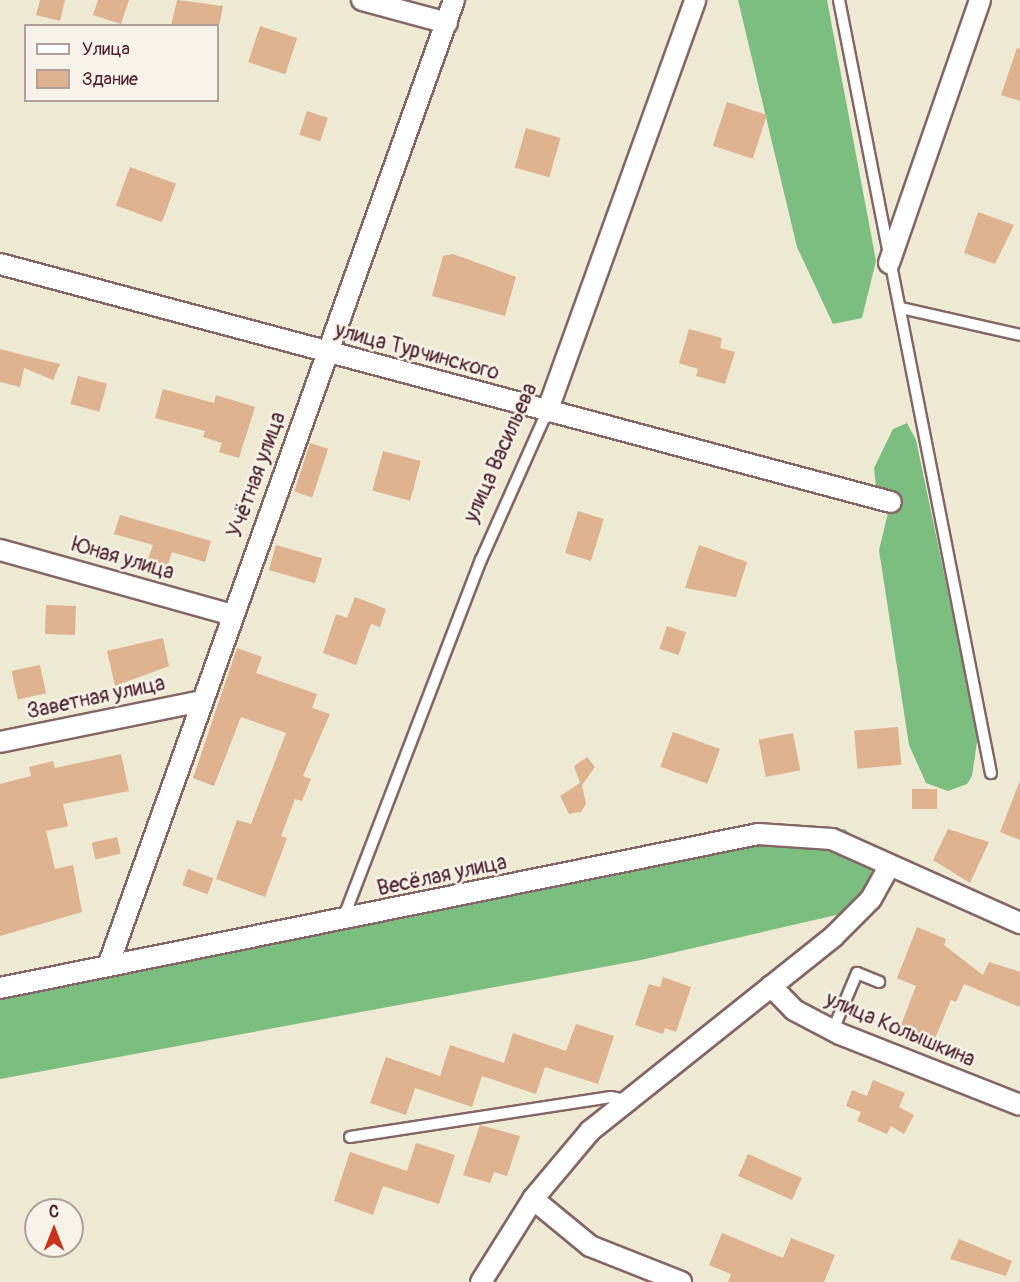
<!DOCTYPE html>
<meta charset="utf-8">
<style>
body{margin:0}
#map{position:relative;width:1020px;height:1282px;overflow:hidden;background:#efead3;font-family:Pangolin,sans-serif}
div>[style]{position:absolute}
.forest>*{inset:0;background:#7cbe80}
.building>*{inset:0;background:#dfb290;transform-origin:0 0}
.roads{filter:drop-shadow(2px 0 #846666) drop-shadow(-2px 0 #846666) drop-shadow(0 2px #846666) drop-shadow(0 -2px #846666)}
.service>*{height:10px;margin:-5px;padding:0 5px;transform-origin:5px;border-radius:5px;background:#fff}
.minor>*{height:20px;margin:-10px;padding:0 10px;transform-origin:10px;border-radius:10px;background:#fff}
span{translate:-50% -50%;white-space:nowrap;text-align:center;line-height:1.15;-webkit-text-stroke:5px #f7f3e8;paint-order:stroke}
.street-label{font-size:21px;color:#4a1f2b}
.legend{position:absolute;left:24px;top:24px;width:195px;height:78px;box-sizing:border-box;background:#f7f3e8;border:2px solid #b29e9c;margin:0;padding:8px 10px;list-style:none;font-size:18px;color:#4a1f2b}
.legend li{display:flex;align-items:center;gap:12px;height:30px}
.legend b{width:30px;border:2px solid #b29e9c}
.north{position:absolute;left:24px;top:1198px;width:60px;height:60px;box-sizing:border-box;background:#f7f3e8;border:2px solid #b29e9c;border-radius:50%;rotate:0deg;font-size:16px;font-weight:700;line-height:24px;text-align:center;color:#4a1f2b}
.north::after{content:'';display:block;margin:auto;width:21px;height:27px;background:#c8321e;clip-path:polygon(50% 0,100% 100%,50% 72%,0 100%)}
</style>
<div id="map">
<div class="forest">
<i style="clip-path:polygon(738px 0,827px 0,876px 261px,862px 318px,833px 324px,797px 247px)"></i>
<i style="clip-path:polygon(907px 423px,916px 440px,978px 735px,972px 776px,967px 784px,948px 791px,926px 783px,909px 745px,879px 550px,889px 509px,876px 487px,874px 468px,893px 429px)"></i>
<i style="clip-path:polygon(845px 829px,876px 860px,864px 890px,845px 913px,641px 960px,0 1079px,0 992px)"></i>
</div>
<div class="building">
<i style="clip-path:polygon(40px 0,65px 0,60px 21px,36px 15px)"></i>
<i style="clip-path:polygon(98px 0,129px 0,121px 24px,93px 15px)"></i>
<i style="clip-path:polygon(177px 0,223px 6px,219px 26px,171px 26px)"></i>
<i style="left:260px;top:26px;width:39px;height:38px;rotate:18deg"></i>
<i style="clip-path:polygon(1017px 48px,1020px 49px,1020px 101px,1001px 95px)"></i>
<i style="left:727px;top:102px;width:42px;height:46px;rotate:18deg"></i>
<i style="left:307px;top:111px;width:22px;height:25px;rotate:18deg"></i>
<i style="left:526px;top:128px;width:36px;height:41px;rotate:16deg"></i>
<i style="left:130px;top:167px;width:49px;height:41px;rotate:20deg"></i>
<i style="clip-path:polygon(978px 212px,1014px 225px,995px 264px,964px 253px)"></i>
<i style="clip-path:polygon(453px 254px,516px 277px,505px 316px,432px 296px,443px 256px)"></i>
<i style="clip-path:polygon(689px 329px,722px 338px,720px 348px,735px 352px,725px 384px,696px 376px,698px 369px,679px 363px)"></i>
<i style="clip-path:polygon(0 349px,27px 356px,60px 364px,53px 380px,24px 368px,20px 387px,0 382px)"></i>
<i style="left:78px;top:376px;width:30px;height:29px;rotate:15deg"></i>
<i style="clip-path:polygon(163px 389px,214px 403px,216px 395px,255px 407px,239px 458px,219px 452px,222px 443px,203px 437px,205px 431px,155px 418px)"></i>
<i style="left:310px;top:443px;width:19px;height:51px;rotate:18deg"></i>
<i style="left:383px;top:451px;width:39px;height:41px;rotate:15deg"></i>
<i style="left:578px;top:511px;width:27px;height:44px;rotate:17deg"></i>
<i style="clip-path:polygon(120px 515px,211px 541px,205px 562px,172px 552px,165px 574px,145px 568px,153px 545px,114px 534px)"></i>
<i style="left:276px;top:545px;width:48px;height:26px;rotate:16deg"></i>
<i style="clip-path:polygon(699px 545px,747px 562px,736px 597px,685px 588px)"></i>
<i style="clip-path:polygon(355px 597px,386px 609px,380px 627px,371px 624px,356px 665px,323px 653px,336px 614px,347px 618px)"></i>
<i style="left:46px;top:605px;width:30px;height:29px;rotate:2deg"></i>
<i style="left:667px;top:626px;width:20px;height:24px;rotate:18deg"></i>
<i style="clip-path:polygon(163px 638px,169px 666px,115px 686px,107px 651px)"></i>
<i style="clip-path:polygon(237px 648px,262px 657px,256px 673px,317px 694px,312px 708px,330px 714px,303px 776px,311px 779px,302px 801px,295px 799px,281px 836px,287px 838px,265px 897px,216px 879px,237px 820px,251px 824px,286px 733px,241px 717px,214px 786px,193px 778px)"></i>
<i style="left:40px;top:665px;width:29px;height:29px;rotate:78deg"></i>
<i style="left:898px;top:727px;width:38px;height:44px;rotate:85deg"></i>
<i style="left:673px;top:732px;width:50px;height:37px;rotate:20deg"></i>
<i style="left:793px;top:733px;width:38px;height:35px;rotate:79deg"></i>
<i style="clip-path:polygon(121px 754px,129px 791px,63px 804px,68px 826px,46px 831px,55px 869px,73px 865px,82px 912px,0 936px,0 784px,31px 776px,29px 767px,53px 761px,55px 768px)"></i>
<i style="clip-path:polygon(587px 757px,595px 767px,582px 785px,586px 804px,581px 812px,569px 814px,560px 796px,580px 783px,574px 766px)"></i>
<i style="clip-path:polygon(1019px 783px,1020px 783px,1020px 840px,1000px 832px)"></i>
<i style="left:912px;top:789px;width:25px;height:20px"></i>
<i style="clip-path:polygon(948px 829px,989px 842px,970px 883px,933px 860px)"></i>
<i style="left:117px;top:837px;width:17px;height:26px;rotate:77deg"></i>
<i style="left:188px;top:869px;width:27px;height:17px;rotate:20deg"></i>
<i style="clip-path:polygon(917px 927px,946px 939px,944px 945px,983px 975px,989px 962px,1020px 972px,1020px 1007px,964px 984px,956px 1002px,951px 1000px,932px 1046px,898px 1033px,916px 986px,897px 978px)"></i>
<i style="clip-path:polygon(663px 977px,691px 987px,676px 1032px,665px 1028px,663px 1034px,635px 1025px,649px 984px,660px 987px)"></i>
<i style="clip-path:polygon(576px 1024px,614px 1036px,598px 1084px,545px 1067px,536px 1094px,482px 1076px,472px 1107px,415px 1088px,406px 1115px,370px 1103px,386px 1057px,440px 1076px,450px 1045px,504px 1063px,513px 1033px,566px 1051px)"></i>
<i style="clip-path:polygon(873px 1080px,905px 1093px,899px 1107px,914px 1115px,904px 1134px,891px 1126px,887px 1134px,857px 1121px,861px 1112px,846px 1106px,852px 1090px,867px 1096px)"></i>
<i style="clip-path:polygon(480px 1125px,520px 1136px,507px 1176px,494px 1172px,490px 1183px,463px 1175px)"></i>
<i style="clip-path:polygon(416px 1143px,455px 1155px,439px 1204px,383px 1186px,373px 1215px,334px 1201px,350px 1152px,407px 1171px)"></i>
<i style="left:748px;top:1154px;width:59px;height:24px;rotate:24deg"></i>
<i style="clip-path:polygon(722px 1233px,783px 1258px,791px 1238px,835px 1255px,824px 1282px,728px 1282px,731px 1274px,709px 1265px)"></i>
<i style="clip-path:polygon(959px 1239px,1012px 1261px,1006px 1276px,950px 1259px)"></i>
</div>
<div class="roads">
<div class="service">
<i style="left:839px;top:0;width:788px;rotate:78.88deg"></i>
<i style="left:901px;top:308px;width:122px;rotate:12.8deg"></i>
<i style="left:343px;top:919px;width:385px;rotate:-69deg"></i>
<i style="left:481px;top:560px;width:162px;rotate:-66deg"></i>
<i style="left:833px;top:1030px;width:62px;rotate:-67.2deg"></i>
<i style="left:857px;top:973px;width:24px;rotate:22deg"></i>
<i style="left:350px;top:1137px;width:264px;rotate:-8.7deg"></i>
<i style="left:611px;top:1097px;width:14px;rotate:12deg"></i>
</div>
<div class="minor">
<i style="left:362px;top:0;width:88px;rotate:15.1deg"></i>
<i style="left:889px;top:263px;width:278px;rotate:-70.9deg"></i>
<i style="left:0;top:264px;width:922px;rotate:14.96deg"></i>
<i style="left:547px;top:412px;width:438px;rotate:-70.2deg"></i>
<i style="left:0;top:550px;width:242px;rotate:15.6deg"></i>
<i style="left:0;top:742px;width:206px;rotate:-11.5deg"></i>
<i style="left:108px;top:966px;width:1026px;rotate:-70.29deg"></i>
<i style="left:771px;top:986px;width:33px;rotate:46deg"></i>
<i style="left:794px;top:1010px;width:52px;rotate:27.6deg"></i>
<i style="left:840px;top:1034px;width:193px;rotate:21.5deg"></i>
<i style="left:0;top:988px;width:773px;rotate:-11.48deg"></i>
<i style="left:758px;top:834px;width:74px;rotate:3.9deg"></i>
<i style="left:832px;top:839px;width:206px;rotate:24.1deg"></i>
<i style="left:533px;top:1199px;width:74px;rotate:39.5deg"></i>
<i style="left:590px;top:1246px;width:98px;rotate:21.6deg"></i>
<i style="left:481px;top:1282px;width:98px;rotate:-57.9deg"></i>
<i style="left:533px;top:1199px;width:89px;rotate:-50deg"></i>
<i style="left:590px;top:1131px;width:312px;rotate:-38.6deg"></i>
<i style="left:834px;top:936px;width:52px;rotate:-45deg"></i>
<i style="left:871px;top:899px;width:37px;rotate:-61deg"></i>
</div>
</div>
<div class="street-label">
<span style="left:417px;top:352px;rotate:15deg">улица Турчинского</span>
<span style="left:501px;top:453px;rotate:-66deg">улица Васильева</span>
<span style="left:257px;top:475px;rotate:-70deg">Учётная улица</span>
<span style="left:123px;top:559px;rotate:16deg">Юная улица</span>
<span style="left:96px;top:698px;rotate:-12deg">Заветная улица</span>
<span style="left:442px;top:876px;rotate:-12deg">Весёлая улица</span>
<span style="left:900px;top:1030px;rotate:23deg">улица Колышкина</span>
</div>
<ul class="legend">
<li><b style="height:8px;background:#fff"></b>Улица</li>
<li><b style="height:16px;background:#dfb290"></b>Здание</li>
</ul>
<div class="north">С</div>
</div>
